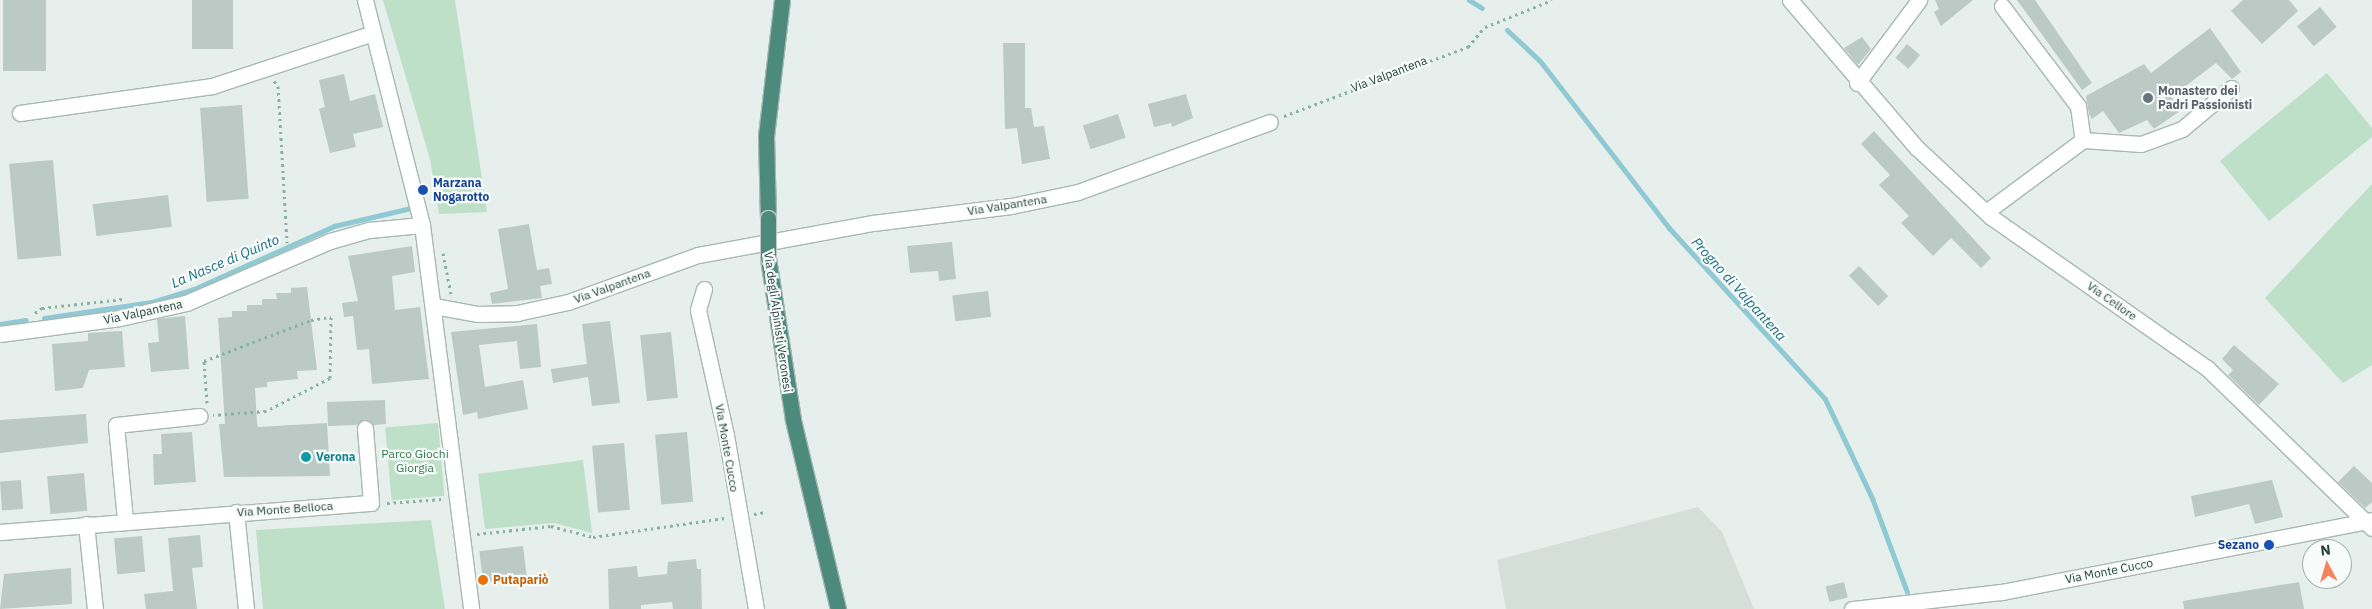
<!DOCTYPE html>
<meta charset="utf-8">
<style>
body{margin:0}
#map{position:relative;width:2372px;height:609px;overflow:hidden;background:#e6efeb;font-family:"IBM Plex Sans",sans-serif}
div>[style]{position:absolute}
.built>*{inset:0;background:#d4dfda}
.green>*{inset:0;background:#bfe0c8;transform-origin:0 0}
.stream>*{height:5px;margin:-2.5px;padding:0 2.5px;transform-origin:2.5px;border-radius:2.5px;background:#8ec9d4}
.building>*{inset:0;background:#bbcac4;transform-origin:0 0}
.path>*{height:3px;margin-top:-1.5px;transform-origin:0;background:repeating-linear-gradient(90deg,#86b3a5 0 2.5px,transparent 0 6.5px)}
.roads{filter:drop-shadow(1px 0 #a8b8b2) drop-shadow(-1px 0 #a8b8b2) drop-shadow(0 1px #a8b8b2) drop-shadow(0 -1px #a8b8b2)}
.minor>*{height:15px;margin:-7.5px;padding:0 7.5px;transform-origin:7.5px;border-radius:7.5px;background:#fff}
.tertiary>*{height:15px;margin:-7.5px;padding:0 7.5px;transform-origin:7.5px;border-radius:7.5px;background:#fff}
.trunk>*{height:15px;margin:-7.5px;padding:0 7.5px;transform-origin:7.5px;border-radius:7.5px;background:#4c8a7c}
.bridges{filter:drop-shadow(1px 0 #c2cac8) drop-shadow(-1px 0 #c2cac8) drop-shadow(0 1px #c2cac8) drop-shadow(0 -1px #c2cac8)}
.trunk-bridge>*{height:15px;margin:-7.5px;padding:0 7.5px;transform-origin:7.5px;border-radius:7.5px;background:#4c8a7c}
.dots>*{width:14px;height:14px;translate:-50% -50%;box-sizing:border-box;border:2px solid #f7fbf9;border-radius:50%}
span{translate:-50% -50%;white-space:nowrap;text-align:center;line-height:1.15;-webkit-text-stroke:4.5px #f7fbf9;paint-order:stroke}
.street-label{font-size:12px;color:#24423a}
.worship-label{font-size:12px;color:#5b616d;font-weight:700}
.left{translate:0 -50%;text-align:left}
.transit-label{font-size:12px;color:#164399;font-weight:700}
.right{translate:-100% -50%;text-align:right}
.park-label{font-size:12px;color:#2d7a4b}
.culture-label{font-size:12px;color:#0d838f;font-weight:700}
.food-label{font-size:12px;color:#c56008;font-weight:700}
.water-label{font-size:14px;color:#1c6f80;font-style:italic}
.north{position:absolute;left:2302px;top:539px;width:50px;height:50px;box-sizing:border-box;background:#f7fbf9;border:1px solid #a3b1ad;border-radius:50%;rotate:354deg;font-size:14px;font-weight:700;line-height:20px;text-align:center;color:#24423a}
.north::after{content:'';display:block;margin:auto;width:18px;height:22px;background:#f4845f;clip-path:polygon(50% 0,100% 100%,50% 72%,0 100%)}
</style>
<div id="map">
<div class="built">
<i style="clip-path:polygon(1698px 507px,1722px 532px,1754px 609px,1506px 609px,1497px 560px)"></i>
</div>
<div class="green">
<i style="clip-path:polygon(383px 0,455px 0,487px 212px,439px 214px,430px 159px)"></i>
<i style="clip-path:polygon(2327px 73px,2372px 128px,2372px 137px,2269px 221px,2220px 161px)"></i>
<i style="clip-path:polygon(2372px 184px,2372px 365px,2343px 383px,2265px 298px)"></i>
<i style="left:438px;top:423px;width:73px;height:53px;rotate:85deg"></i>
<i style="clip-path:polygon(583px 460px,592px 533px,554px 523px,485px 529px,478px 474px)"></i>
<i style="clip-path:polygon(431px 520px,445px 609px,263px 609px,256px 530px)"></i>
</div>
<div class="stream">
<i style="left:1469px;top:0;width:15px;rotate:32deg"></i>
<i style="left:1507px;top:30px;width:45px;rotate:43.2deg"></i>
<i style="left:1540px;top:61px;width:211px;rotate:52.3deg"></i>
<i style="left:1669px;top:228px;width:231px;rotate:47.6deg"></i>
<i style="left:1825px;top:399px;width:110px;rotate:64.6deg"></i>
<i style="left:1872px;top:498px;width:100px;rotate:69.6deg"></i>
<i style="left:44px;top:318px;width:109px;rotate:-8.4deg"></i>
<i style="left:152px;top:302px;width:44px;rotate:-17.2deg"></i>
<i style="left:194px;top:289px;width:154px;rotate:-24.2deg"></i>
<i style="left:334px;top:226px;width:79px;rotate:-13.2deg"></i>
<i style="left:0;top:324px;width:26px;rotate:-9deg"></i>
</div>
<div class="building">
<i style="left:3px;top:0;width:43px;height:71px"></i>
<i style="left:192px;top:0;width:41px;height:49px"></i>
<i style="clip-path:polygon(1935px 0,1973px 0,1941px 26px,1934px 12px,1939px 9px)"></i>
<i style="clip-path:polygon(2017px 0,2035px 0,2092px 83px,2082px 90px)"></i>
<i style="clip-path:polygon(2243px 0,2289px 0,2298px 11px,2262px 44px,2231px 11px)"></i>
<i style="left:2320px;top:7px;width:26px;height:30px;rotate:50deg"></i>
<i style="clip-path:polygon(2210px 28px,2241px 72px,2232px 79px,2216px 63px,2171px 97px,2180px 111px,2154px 129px,2147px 120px,2119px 133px,2103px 111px,2092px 119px,2089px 114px,2086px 96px,2144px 64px,2151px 73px)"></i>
<i style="clip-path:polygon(1862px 37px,1871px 49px,1858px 65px,1844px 48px)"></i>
<i style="clip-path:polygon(1003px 43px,1025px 43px,1025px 108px,1031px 108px,1034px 127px,1044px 126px,1050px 159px,1022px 164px,1017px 128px,1005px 129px)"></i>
<i style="left:1907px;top:44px;width:17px;height:18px;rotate:40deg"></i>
<i style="clip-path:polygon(344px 74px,350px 101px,375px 94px,383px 127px,353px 134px,356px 147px,330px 153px,319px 109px,325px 107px,319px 80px)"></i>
<i style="clip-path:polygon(1186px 94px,1193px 118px,1172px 127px,1171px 123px,1154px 127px,1148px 104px)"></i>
<i style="left:242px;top:105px;width:94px;height:42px;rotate:86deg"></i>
<i style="left:1118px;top:114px;width:25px;height:37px;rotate:72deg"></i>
<i style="clip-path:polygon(1874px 131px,1991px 258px,1981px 268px,1951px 238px,1933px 256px,1901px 223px,1909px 216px,1879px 185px,1890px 175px,1861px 144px)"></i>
<i style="left:53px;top:160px;width:96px;height:44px;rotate:85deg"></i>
<i style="left:168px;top:195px;width:32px;height:76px;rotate:83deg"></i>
<i style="clip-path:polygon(529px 224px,537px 270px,549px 268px,552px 284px,540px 286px,542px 298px,492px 304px,490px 293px,508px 289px,498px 229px)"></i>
<i style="clip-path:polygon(952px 242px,956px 279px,939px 281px,938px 271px,910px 273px,907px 246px)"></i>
<i style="clip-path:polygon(412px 246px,415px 272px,392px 276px,395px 310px,420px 307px,429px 379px,372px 384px,369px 349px,357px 350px,353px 316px,344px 317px,342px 303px,358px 301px,348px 256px)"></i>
<i style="left:1859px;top:266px;width:42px;height:14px;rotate:46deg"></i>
<i style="clip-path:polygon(307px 287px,317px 370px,297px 371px,298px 379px,267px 382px,267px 387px,255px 388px,257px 422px,258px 427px,327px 423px,330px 476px,224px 477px,219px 424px,225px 424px,218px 318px,232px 317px,232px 311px,247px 311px,247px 305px,262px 305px,262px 299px,277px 299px,276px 293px,291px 293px,291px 288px)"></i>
<i style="left:988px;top:291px;width:26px;height:36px;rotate:83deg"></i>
<i style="clip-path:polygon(185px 316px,189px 369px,151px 372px,148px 343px,159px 342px,157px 319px)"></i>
<i style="clip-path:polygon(610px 321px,620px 403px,592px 406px,588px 377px,553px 383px,551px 369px,587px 364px,582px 324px)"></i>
<i style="clip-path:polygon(537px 324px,541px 367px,520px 369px,517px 341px,479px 345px,485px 387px,523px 380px,528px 409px,478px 419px,477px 412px,463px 415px,451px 332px)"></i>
<i style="clip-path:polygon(122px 331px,125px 367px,89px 370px,83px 388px,55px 391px,52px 344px,88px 341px,88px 333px)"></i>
<i style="left:671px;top:332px;width:66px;height:31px;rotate:84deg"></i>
<i style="clip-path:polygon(2234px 345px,2279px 384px,2259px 405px,2228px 375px,2233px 370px,2222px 359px)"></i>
<i style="clip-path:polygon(385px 400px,386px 424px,373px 425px,365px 419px,356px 425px,328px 426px,327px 402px)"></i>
<i style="clip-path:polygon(86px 414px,88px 443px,0 453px,0 420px)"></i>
<i style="clip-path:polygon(192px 432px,196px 482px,154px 485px,153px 454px,162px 454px,161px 434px)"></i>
<i style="left:687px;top:432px;width:70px;height:32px;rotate:85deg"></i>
<i style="left:624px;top:443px;width:67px;height:32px;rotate:85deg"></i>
<i style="clip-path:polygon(2354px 466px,2372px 483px,2372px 502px,2365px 508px,2338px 482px)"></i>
<i style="left:84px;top:473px;width:38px;height:37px;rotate:85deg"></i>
<i style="left:21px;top:480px;width:29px;height:21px;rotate:86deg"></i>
<i style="clip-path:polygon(2272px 480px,2283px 517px,2255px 524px,2249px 504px,2195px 517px,2191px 496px)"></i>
<i style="clip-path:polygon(200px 535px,203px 567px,192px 568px,197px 609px,146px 609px,144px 594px,173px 591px,168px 538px)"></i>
<i style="left:142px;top:536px;width:36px;height:28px;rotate:85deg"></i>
<i style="left:523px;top:546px;width:31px;height:44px;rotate:83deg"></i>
<i style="clip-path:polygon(696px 559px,697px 569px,701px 569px,702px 609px,673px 609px,672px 602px,641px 605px,641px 609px,609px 609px,608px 569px,637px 566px,638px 577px,667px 574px,668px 562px)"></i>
<i style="clip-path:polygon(71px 568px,72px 604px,0 609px,4px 574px)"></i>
<i style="left:1844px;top:582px;width:16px;height:19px;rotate:76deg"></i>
<i style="clip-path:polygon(2299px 582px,2304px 609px,2184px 609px,2183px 601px)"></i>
</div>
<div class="path">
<i style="left:274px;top:81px;width:6px;rotate:51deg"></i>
<i style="left:278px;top:86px;width:157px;rotate:86.7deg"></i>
<i style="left:1284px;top:116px;width:197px;rotate:-20.6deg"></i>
<i style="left:1468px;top:47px;width:26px;rotate:-50deg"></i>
<i style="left:1485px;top:27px;width:72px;rotate:-21.9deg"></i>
<i style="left:443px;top:253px;width:42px;rotate:79deg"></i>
<i style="left:35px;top:313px;width:9px;rotate:-36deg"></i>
<i style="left:42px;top:308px;width:82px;rotate:-6.3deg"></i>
<i style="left:207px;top:403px;width:42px;rotate:-94.1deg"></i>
<i style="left:204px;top:361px;width:115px;rotate:-21deg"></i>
<i style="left:311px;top:320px;width:20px;rotate:-9deg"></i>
<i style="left:331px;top:317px;width:61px;rotate:90.9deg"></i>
<i style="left:330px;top:378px;width:72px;rotate:152.7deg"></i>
<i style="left:266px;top:411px;width:53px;rotate:175.7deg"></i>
<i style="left:387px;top:503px;width:56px;rotate:-4.1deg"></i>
<i style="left:754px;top:514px;width:11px;rotate:-10deg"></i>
<i style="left:477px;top:534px;width:74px;rotate:-6.2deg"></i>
<i style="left:551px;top:526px;width:43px;rotate:14.7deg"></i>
<i style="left:593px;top:537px;width:133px;rotate:-8.2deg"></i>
</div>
<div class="roads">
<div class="minor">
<i style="left:1790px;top:0;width:195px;rotate:49.4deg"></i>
<i style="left:1917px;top:148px;width:101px;rotate:43deg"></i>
<i style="left:1991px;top:217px;width:264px;rotate:35deg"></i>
<i style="left:2207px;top:368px;width:230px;rotate:44.1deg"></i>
<i style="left:2002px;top:6px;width:126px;rotate:52.8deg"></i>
<i style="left:2078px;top:106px;width:34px;rotate:82deg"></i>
<i style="left:1857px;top:83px;width:104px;rotate:-53.2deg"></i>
<i style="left:20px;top:113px;width:194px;rotate:-8deg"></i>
<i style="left:212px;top:86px;width:169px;rotate:-18.2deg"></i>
<i style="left:1986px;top:212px;width:121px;rotate:-36.6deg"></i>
<i style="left:2083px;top:140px;width:58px;rotate:3.9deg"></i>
<i style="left:2141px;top:144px;width:44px;rotate:-20.1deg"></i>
<i style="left:2182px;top:129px;width:64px;rotate:-39.9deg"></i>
<i style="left:704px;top:289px;width:22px;rotate:106deg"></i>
<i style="left:698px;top:310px;width:128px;rotate:77.4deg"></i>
<i style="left:726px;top:435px;width:177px;rotate:80.2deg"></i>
<i style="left:434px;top:306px;width:45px;rotate:10.3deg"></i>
<i style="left:478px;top:314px;width:39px;rotate:-1deg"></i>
<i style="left:517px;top:313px;width:52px;rotate:-12.2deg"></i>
<i style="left:568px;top:302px;width:138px;rotate:-19.9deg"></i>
<i style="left:698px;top:255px;width:178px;rotate:-10.4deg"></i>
<i style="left:873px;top:223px;width:139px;rotate:-7deg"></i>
<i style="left:1011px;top:206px;width:68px;rotate:-11.8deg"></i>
<i style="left:1078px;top:192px;width:204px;rotate:-20deg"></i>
<i style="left:0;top:334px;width:121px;rotate:-7.6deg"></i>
<i style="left:120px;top:318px;width:68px;rotate:-12.8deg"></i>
<i style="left:186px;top:303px;width:157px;rotate:-23.3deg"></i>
<i style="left:330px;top:241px;width:41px;rotate:-15.8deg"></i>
<i style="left:369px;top:230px;width:53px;rotate:-5.4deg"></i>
<i style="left:236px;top:512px;width:98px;rotate:84.1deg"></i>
<i style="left:125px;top:520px;width:95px;rotate:-95.4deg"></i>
<i style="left:116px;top:425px;width:84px;rotate:-6.1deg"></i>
<i style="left:86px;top:524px;width:85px;rotate:84deg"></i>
<i style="left:0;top:532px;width:372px;rotate:-4.5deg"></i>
<i style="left:371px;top:503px;width:75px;rotate:-94.6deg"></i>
<i style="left:1852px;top:609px;width:151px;rotate:-6.5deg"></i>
<i style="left:2002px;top:592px;width:377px;rotate:-11deg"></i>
</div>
<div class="tertiary">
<i style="left:365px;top:0;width:232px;rotate:75.8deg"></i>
<i style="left:422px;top:225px;width:387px;rotate:82.7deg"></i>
</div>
<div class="trunk">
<i style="left:768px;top:218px;width:82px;rotate:-91.4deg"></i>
<i style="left:766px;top:136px;width:137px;rotate:-83.3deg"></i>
<i style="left:768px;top:258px;width:164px;rotate:81.2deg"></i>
<i style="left:793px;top:420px;width:194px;rotate:76.6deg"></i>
</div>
</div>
<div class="bridges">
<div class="trunk-bridge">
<i style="left:768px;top:218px;width:40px;rotate:90deg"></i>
</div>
</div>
<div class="dots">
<i style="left:2148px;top:98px;background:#6b7280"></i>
<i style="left:423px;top:190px;background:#1a4fb4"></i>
<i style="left:306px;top:457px;background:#0f9aa8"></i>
<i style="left:2269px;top:545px;background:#1a4fb4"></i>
<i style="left:483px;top:580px;background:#e8710a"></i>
</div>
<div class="street-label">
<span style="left:1389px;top:74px;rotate:-21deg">Via Valpantena</span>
<span style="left:1007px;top:205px;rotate:-9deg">Via Valpantena</span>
<span style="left:612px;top:286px;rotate:-20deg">Via Valpantena</span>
<span style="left:2112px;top:301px;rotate:35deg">Via Cellore</span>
<span style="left:143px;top:312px;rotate:-12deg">Via Valpantena</span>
<span style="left:778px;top:322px;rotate:82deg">Via degli Alpinisti Veronesi</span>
<span style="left:727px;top:448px;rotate:80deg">Via Monte Cucco</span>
<span style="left:285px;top:509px;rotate:-4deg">Via Monte Belloca</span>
<span style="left:2109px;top:571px;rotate:-11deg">Via Monte Cucco</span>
</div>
<div class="worship-label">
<span class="left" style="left:2158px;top:98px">Monastero dei<br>Padri Passionisti</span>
</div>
<div class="transit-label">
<span class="left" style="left:433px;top:190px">Marzana<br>Nogarotto</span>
<span class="right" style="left:2259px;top:545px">Sezano</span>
</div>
<div class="park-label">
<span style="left:415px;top:461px">Parco Giochi<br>Giorgia</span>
</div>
<div class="culture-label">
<span class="left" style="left:316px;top:457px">Verona</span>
</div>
<div class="food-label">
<span class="left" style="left:493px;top:580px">Putapariò</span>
</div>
<div class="water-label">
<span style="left:225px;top:261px;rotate:-23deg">La Nasce di Quinto</span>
<span style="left:1739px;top:289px;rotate:48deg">Progno di Valpantena</span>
</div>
<div class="north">N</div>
</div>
